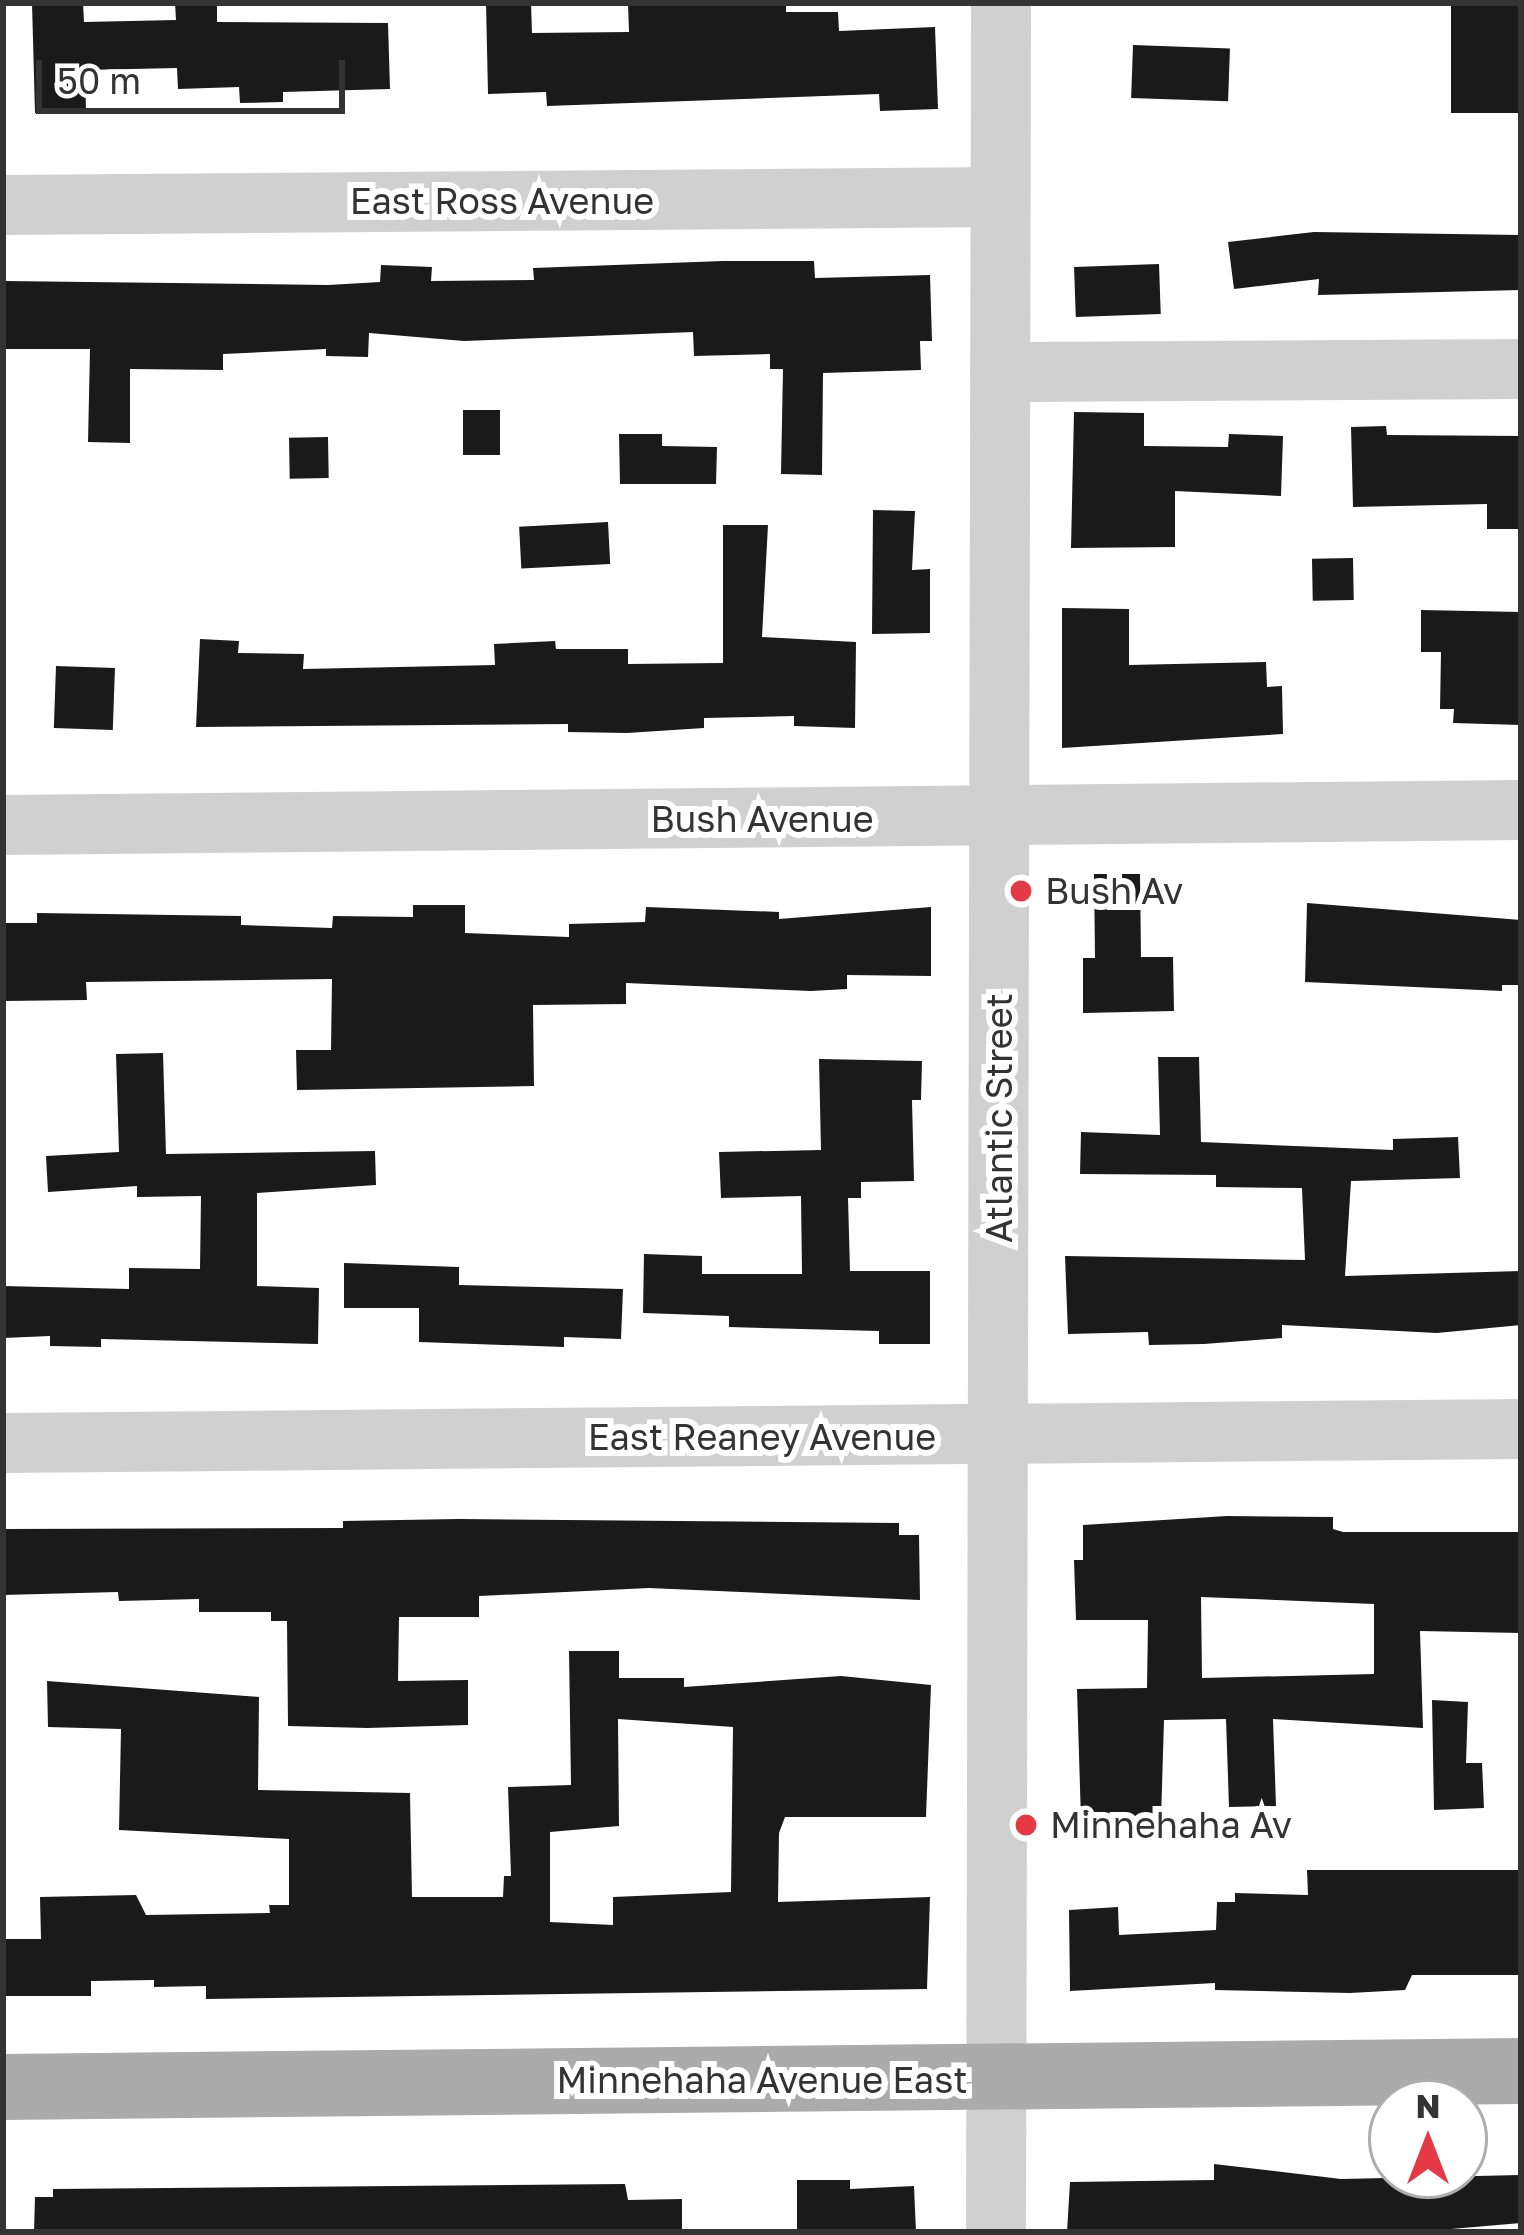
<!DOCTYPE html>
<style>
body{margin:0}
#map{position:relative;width:1524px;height:2235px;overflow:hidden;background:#fff;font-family:"Golos Text",sans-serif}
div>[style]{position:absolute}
.building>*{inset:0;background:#1a1a1a;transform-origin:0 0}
.minor>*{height:60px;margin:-30px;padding:0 30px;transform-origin:30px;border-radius:30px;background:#d0d0d0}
.major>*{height:66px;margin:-33px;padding:0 33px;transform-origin:33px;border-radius:33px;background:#ababab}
.dots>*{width:33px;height:33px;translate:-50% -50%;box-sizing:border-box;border:6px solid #fff;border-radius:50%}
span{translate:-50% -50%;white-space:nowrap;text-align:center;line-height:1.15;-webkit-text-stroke:12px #fff;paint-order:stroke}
.street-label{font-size:36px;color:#333}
.poi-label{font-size:36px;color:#333}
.left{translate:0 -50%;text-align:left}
.frame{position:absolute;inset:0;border:6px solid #333;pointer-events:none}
.north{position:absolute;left:1368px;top:2079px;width:120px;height:120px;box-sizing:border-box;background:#fff;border:3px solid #adadad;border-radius:50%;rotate:0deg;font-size:33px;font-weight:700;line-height:48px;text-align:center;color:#333}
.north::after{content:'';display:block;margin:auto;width:42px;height:54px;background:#e63946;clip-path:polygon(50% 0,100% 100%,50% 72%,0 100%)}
.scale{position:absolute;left:36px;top:60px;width:309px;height:54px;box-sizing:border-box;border:6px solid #333;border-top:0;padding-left:15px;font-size:36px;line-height:42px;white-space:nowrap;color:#333;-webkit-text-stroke:9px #fff;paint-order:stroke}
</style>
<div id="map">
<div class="building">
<i style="clip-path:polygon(32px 3px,83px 3px,84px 22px,176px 20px,175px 3px,217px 3px,217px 22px,388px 23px,390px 89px,283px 92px,283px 102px,240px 103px,239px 87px,178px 89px,177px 68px,85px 70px,86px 111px,35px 113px)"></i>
<i style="clip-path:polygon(486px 3px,531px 3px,532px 33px,629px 32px,628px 4px,654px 3px,786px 3px,786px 12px,838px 12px,839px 31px,935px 27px,938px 109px,880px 111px,879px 94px,547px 106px,546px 92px,488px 94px)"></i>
<i style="left:1451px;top:3px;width:70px;height:110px"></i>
<i style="left:1133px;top:45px;width:97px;height:53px;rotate:2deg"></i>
<i style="clip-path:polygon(1314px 232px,1521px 235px,1521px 290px,1318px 295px,1319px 279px,1234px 289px,1228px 242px)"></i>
<i style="clip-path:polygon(723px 261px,814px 261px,815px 278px,930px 275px,932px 341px,920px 341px,921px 370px,823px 373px,822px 475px,781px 474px,783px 369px,770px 369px,770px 354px,694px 356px,693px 332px,464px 341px,369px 333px,368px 357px,326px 356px,326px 349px,223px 354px,223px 370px,130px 369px,130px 443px,88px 442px,90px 349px,4px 349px,4px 281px,328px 285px,380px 282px,381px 265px,432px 267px,431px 281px,534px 280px,533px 268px)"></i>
<i style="left:1159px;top:264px;width:50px;height:85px;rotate:88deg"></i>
<i style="left:463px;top:410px;width:37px;height:45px"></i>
<i style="clip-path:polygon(1074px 412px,1144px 413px,1144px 446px,1228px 447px,1229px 434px,1283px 436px,1281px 496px,1175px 491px,1175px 547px,1071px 548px)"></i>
<i style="clip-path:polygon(1386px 426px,1387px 435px,1521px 436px,1521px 529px,1487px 529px,1487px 504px,1353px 507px,1351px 427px)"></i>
<i style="clip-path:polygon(619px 434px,662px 434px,662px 446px,717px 447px,716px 484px,620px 484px)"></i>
<i style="left:328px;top:437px;width:41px;height:39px;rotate:89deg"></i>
<i style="clip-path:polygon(873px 510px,915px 511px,912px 570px,930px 569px,930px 633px,872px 634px)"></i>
<i style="left:608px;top:522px;width:42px;height:89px;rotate:87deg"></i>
<i style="clip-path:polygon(723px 525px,768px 525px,762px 637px,856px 642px,855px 728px,794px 726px,794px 716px,704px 718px,704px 728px,627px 733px,568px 732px,568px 724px,196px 727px,200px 639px,239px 641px,238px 653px,304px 654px,303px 669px,495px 665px,494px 644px,555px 641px,556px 649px,628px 649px,628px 664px,723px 663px)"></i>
<i style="left:1353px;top:558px;width:42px;height:41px;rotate:89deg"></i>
<i style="clip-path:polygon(1062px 608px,1129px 609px,1129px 665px,1266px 662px,1267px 687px,1282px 686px,1283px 734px,1062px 748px)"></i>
<i style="clip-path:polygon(1421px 610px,1521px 612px,1521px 725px,1453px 723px,1454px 709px,1440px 709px,1441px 652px,1421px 652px)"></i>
<i style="left:56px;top:666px;width:59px;height:62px;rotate:2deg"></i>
<i style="clip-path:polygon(1094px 874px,1140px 874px,1141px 957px,1173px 957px,1174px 1011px,1083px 1013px,1083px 958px,1095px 958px)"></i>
<i style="clip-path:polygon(1307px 903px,1521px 920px,1521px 985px,1502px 985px,1502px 991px,1305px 982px)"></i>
<i style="clip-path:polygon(413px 905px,465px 905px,465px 933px,569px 937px,569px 924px,645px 922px,646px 907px,779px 912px,779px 919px,931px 907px,931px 976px,847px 975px,847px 989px,811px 991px,626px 983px,626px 1004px,533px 1005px,534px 1086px,297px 1090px,296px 1050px,331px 1050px,332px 979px,86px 982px,87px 1000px,3px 1001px,3px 923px,37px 923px,37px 913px,241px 916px,241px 925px,332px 928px,333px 916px,413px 917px)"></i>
<i style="clip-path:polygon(163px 1053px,166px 1154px,375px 1151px,376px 1185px,257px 1193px,257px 1286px,319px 1288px,318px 1344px,101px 1339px,101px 1347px,50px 1346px,50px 1336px,3px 1338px,3px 1286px,129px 1289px,129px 1268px,200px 1269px,201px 1196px,137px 1197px,137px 1186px,48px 1192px,46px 1156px,119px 1152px,116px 1054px)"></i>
<i style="clip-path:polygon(1158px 1057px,1199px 1057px,1201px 1142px,1393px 1150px,1393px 1139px,1458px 1137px,1460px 1178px,1351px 1181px,1345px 1276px,1521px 1271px,1521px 1325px,1437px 1333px,1282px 1325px,1282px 1338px,1204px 1344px,1149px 1345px,1148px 1332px,1068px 1334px,1065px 1256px,1305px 1260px,1302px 1188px,1216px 1187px,1216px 1175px,1080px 1174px,1081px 1132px,1160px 1135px)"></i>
<i style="clip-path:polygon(819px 1059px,922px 1061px,921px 1100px,912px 1100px,914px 1181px,861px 1182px,861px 1198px,848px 1198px,850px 1271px,930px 1271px,930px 1344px,879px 1344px,879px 1331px,729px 1327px,729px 1316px,643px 1313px,644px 1254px,702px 1256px,702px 1274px,802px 1274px,801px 1196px,721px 1198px,719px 1152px,821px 1150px)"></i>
<i style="clip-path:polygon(344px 1263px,459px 1267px,459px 1285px,623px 1289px,621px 1339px,564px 1337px,564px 1347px,419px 1342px,419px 1308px,344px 1308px)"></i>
<i style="clip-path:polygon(evenodd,1227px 1516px,1333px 1517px,1333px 1529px,1343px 1532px,1521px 1532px,1521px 1633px,1420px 1631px,1423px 1728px,1273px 1719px,1276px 1806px,1229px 1807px,1226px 1719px,1164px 1720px,1161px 1820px,1081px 1820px,1077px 1689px,1147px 1688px,1148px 1620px,1076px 1620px,1074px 1560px,1083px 1560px,1083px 1525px,1227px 1516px,1201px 1597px,1374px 1604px,1374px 1674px,1202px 1678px,1201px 1597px)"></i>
<i style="clip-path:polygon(458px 1519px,899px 1523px,899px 1535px,919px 1535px,920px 1600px,649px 1588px,479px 1596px,479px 1617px,399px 1617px,398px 1681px,468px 1680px,468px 1725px,367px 1728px,288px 1726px,287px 1621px,271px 1621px,271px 1612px,199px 1612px,199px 1599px,119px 1601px,118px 1592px,3px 1595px,3px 1529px,343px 1528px,343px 1521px)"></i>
<i style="clip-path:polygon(evenodd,569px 1651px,619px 1651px,619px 1678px,684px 1678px,684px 1687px,841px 1676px,931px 1685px,926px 1817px,785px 1817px,779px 1833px,778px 1902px,930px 1897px,927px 1989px,206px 1999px,206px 1986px,154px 1987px,154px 1980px,91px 1981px,91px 1996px,3px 1996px,3px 1939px,41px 1939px,40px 1897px,136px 1895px,146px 1915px,270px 1913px,269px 1905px,289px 1905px,289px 1839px,119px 1830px,121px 1729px,48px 1727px,47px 1681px,259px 1697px,258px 1790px,410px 1793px,412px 1897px,503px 1897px,504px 1876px,511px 1876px,508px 1787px,571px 1785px,569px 1651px,618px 1719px,733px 1727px,731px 1892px,613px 1897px,613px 1925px,550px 1922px,550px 1832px,619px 1826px,618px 1719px)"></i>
<i style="clip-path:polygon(1432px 1700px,1468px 1702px,1466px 1763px,1482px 1763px,1484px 1808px,1434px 1810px)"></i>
<i style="clip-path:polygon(1307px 1870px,1521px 1870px,1521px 1975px,1412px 1975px,1405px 1990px,1350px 1993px,1215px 1990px,1215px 1983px,1070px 1991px,1069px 1910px,1118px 1907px,1119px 1935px,1216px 1930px,1217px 1902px,1235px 1902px,1235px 1893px,1308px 1895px)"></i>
<i style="clip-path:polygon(1214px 2164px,1341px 2179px,1521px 2175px,1521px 2223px,1416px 2232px,1067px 2232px,1070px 2182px,1214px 2180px)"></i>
<i style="clip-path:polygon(797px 2180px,850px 2180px,850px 2189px,914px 2186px,916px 2232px,797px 2232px)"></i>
<i style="clip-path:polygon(625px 2184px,628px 2200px,682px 2199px,682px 2232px,34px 2232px,35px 2197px,53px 2197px,53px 2189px)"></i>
</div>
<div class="minor">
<i style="left:3px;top:205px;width:997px;rotate:-0.46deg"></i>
<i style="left:1000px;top:372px;width:521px;rotate:-0.33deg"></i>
<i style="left:3px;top:825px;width:1518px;rotate:-0.57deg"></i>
<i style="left:3px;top:1443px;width:1518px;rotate:-0.53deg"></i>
<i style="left:996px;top:2232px;width:2229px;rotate:-89.87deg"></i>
</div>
<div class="major">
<i style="left:3px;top:2087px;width:1518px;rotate:-0.6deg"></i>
</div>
<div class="dots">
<i style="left:1021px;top:891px;background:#e63946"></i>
<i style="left:1026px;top:1825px;background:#e63946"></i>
</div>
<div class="street-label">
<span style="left:502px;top:201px">East Ross Avenue</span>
<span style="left:762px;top:819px">Bush Avenue</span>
<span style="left:999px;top:1118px;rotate:-90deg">Atlantic Street</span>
<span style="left:762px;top:1437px">East Reaney Avenue</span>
<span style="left:762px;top:2080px">Minnehaha Avenue East</span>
</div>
<div class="poi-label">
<span class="left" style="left:1045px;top:891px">Bush Av</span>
<span class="left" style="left:1050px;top:1825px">Minnehaha Av</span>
</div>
<div class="frame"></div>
<div class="north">N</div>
<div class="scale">50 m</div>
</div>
